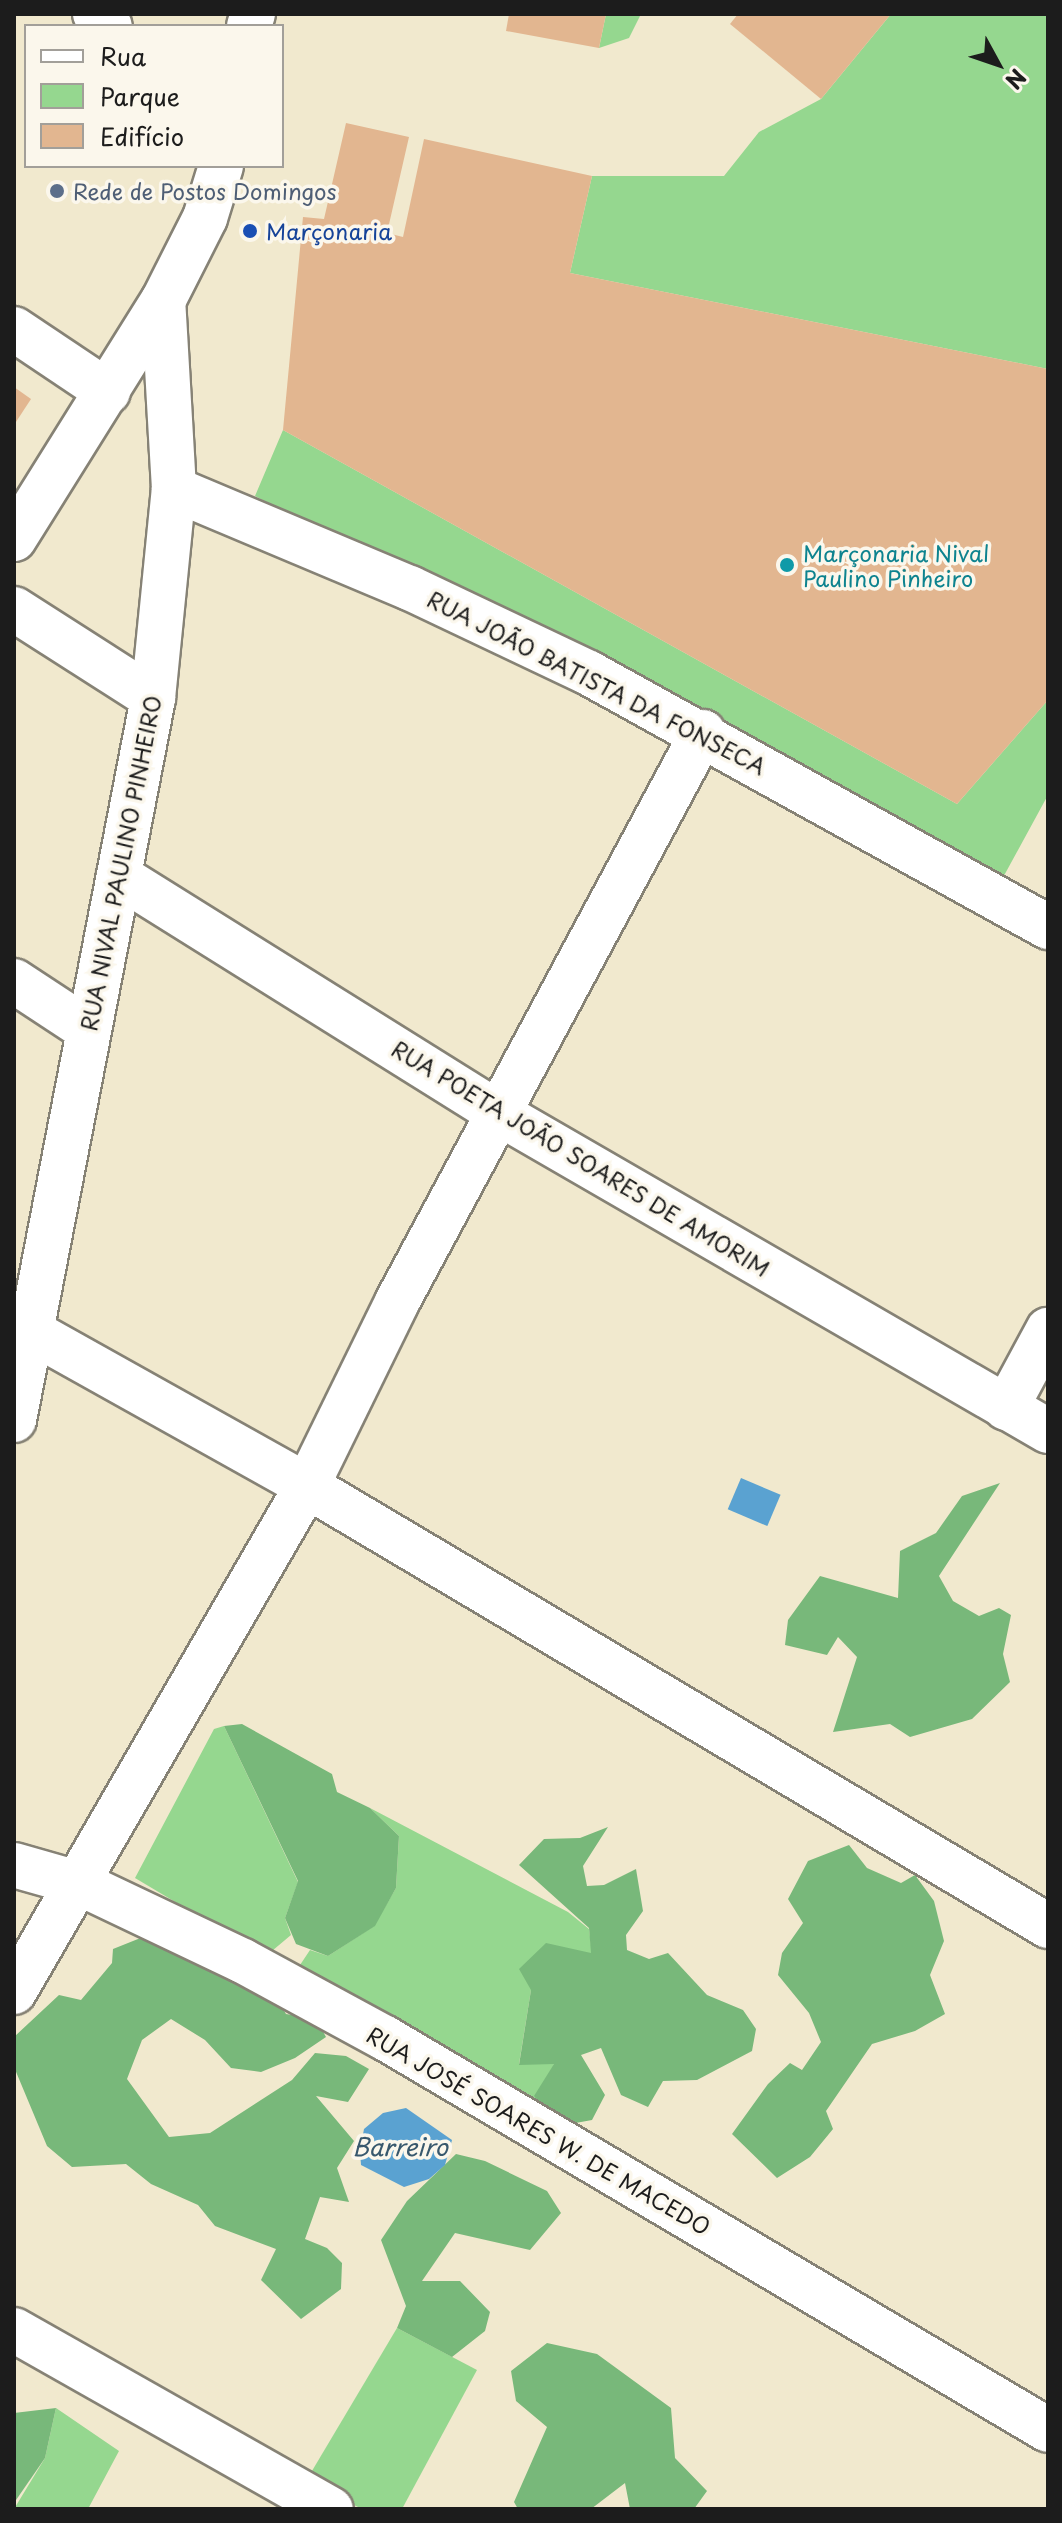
<!DOCTYPE html>
<meta charset="utf-8">
<style>
body{margin:0}
#map{position:relative;width:1062px;height:2523px;overflow:hidden;background:#f1e9ce;font-family:"Playpen Sans",sans-serif}
div>[style]{position:absolute}
.green>*{inset:0;background:#95d78f}
.forest>*{inset:0;background:#78b87a}
.water>*{inset:0;background:#5aa2d1;transform-origin:0 0}
.building>*{inset:0;background:#e2b690}
.roads{filter:drop-shadow(2px 0 #868275) drop-shadow(-2px 0 #868275) drop-shadow(0 2px #868275) drop-shadow(0 -2px #868275)}
.minor>*{height:44px;margin:-22px;padding:0 22px;transform-origin:22px;border-radius:22px;background:#fff}
.major>*{height:44px;margin:-22px;padding:0 22px;transform-origin:22px;border-radius:22px;background:#fff}
.dots>*{width:22px;height:22px;translate:-50% -50%;box-sizing:border-box;border:4px solid #fbf7ec;border-radius:50%}
span{translate:-50% -50%;white-space:nowrap;text-align:center;line-height:1.15;-webkit-text-stroke:7px #fbf7ec;paint-order:stroke}
.service-label{font-size:22px;color:#4e5e75}
.left{translate:0 -50%;text-align:left}
.transit-label{font-size:22px;color:#164399}
.culture-label{font-size:22px;color:#0d838f}
.street-label{font-size:22px;color:#1c1c1c}
.water-label{font-size:24px;color:#38586d;font-style:italic}
.frame{position:absolute;inset:0;border:16px solid #1c1c1c;pointer-events:none}
.legend{position:absolute;left:24px;top:24px;width:260px;height:144px;box-sizing:border-box;background:#fbf7ec;border:2px solid #a29f99;margin:0;padding:10px 14px;list-style:none;font-size:24px;color:#1c1c1c}
.legend li{display:flex;align-items:center;gap:16px;height:40px}
.legend b{width:40px;border:2px solid #a29f99}
.north{position:absolute;left:958px;top:24px;width:80px;height:80px;-webkit-text-stroke:6px #fbf7ec;paint-order:stroke;rotate:130deg;font-size:22px;font-weight:700;line-height:32px;text-align:center;color:#1c1c1c}
.north::after{content:'';display:block;margin:auto;width:28px;height:36px;background:#1c1c1c;clip-path:polygon(50% 0,100% 100%,50% 72%,0 100%)}
</style>
<div id="map">
<div class="green">
<i style="clip-path:polygon(606px 14px,641px 14px,629px 38px,599px 48px)"></i>
<i style="clip-path:polygon(891px 14px,1048px 14px,1048px 369px,570px 273px,592px 176px,724px 176px,759px 132px,821px 99px)"></i>
<i style="clip-path:polygon(283px 430px,957px 804px,1048px 700px,1048px 795px,1000px 883px,255px 496px)"></i>
<i style="clip-path:polygon(224px 1726px,298px 1882px,285px 1918px,291px 1935px,266px 1956px,135px 1878px,214px 1729px)"></i>
<i style="clip-path:polygon(370px 1808px,568px 1912px,589px 1929px,592px 1953px,531px 1990px,519px 2064px,554px 2064px,545px 2115px,300px 1965px,310px 1950px,328px 1956px,374px 1926px,396px 1888px,399px 1836px)"></i>
<i style="clip-path:polygon(397px 2328px,477px 2370px,402px 2509px,362px 2509px,306px 2481px)"></i>
<i style="clip-path:polygon(56px 2408px,119px 2451px,88px 2509px,14px 2509px,45px 2458px)"></i>
</div>
<div class="forest">
<i style="clip-path:polygon(1000px 1483px,939px 1576px,953px 1601px,979px 1616px,999px 1608px,1011px 1615px,1003px 1654px,1010px 1682px,972px 1719px,910px 1737px,890px 1724px,833px 1732px,857px 1657px,838px 1637px,827px 1655px,785px 1645px,788px 1620px,820px 1576px,898px 1598px,900px 1551px,936px 1533px,962px 1496px)"></i>
<i style="clip-path:polygon(242px 1724px,332px 1774px,337px 1792px,370px 1808px,399px 1836px,396px 1888px,375px 1926px,328px 1956px,296px 1944px,285px 1918px,298px 1881px,224px 1726px)"></i>
<i style="clip-path:polygon(608px 1827px,583px 1866px,587px 1886px,604px 1885px,636px 1869px,643px 1911px,626px 1935px,627px 1950px,649px 1959px,668px 1953px,707px 1995px,743px 2010px,756px 2029px,752px 2051px,697px 2080px,663px 2081px,648px 2107px,621px 2095px,601px 2048px,581px 2055px,605px 2095px,592px 2120px,559px 2126px,534px 2096px,554px 2064px,519px 2065px,531px 1990px,519px 1969px,546px 1943px,591px 1953px,589px 1928px,519px 1865px,544px 1839px,580px 1838px)"></i>
<i style="clip-path:polygon(849px 1845px,867px 1868px,901px 1883px,915px 1875px,934px 1901px,944px 1941px,930px 1975px,945px 2014px,915px 2031px,872px 2044px,826px 2111px,833px 2129px,810px 2157px,777px 2178px,732px 2134px,768px 2084px,790px 2063px,802px 2070px,821px 2042px,809px 2013px,778px 1975px,782px 1953px,803px 1923px,788px 1899px,808px 1861px)"></i>
<i style="clip-path:polygon(153px 1933px,272px 1991px,286px 2014px,316px 2019px,326px 2037px,295px 2058px,261px 2072px,231px 2068px,205px 2040px,171px 2019px,142px 2040px,127px 2079px,169px 2137px,210px 2133px,292px 2080px,315px 2053px,346px 2056px,369px 2069px,348px 2102px,316px 2096px,354px 2141px,337px 2168px,349px 2202px,320px 2197px,305px 2239px,327px 2248px,342px 2263px,341px 2289px,301px 2319px,261px 2280px,276px 2249px,215px 2226px,198px 2205px,151px 2184px,126px 2164px,72px 2167px,47px 2146px,14px 2067px,14px 2037px,59px 1995px,81px 2000px,112px 1963px,113px 1949px)"></i>
<i style="clip-path:polygon(456px 2154px,485px 2161px,547px 2191px,561px 2213px,530px 2250px,455px 2233px,422px 2281px,460px 2281px,490px 2312px,485px 2331px,452px 2357px,397px 2328px,406px 2306px,381px 2240px,407px 2201px)"></i>
<i style="clip-path:polygon(547px 2343px,597px 2354px,671px 2408px,675px 2458px,707px 2491px,694px 2509px,630px 2509px,625px 2483px,591px 2509px,518px 2509px,514px 2502px,547px 2427px,516px 2401px,511px 2371px)"></i>
<i style="clip-path:polygon(56px 2408px,45px 2458px,14px 2503px,14px 2413px)"></i>
</div>
<div class="water">
<i style="left:741px;top:1478px;width:43px;height:34px;rotate:23deg"></i>
<i style="clip-path:polygon(406px 2108px,452px 2140px,445px 2165px,429px 2179px,404px 2187px,361px 2165px,360px 2151px,364px 2129px,383px 2113px)"></i>
</div>
<div class="building">
<i style="clip-path:polygon(509px 14px,606px 14px,599px 48px,506px 31px)"></i>
<i style="clip-path:polygon(738px 14px,891px 14px,821px 99px,730px 24px)"></i>
<i style="clip-path:polygon(346px 123px,409px 137px,387px 233px,403px 237px,424px 139px,592px 176px,570px 273px,1048px 369px,1048px 700px,957px 804px,283px 430px,303px 217px,324px 219px)"></i>
<i style="clip-path:polygon(14px 387px,31px 399px,14px 425px)"></i>
</div>
<div class="roads">
<div class="minor">
<i style="left:95px;top:14px;width:19px;rotate:39deg"></i>
<i style="left:14px;top:329px;width:113px;rotate:33.8deg"></i>
<i style="left:174px;top:489px;width:256px;rotate:22.8deg"></i>
<i style="left:410px;top:588px;width:198px;rotate:25.4deg"></i>
<i style="left:589px;top:673px;width:525px;rotate:28.96deg"></i>
<i style="left:14px;top:609px;width:165px;rotate:32.6deg"></i>
<i style="left:119px;top:876px;width:449px;rotate:32deg"></i>
<i style="left:500px;top:1114px;width:633px;rotate:30.05deg"></i>
<i style="left:14px;top:981px;width:87px;rotate:33.3deg"></i>
<i style="left:32px;top:1332px;width:315px;rotate:29.2deg"></i>
<i style="left:307px;top:1486px;width:862px;rotate:30.7deg"></i>
<i style="left:1006px;top:1408px;width:89px;rotate:-61.7deg"></i>
<i style="left:14px;top:1420px;width:735px;rotate:-79.1deg"></i>
<i style="left:153px;top:698px;width:210px;rotate:-84.3deg"></i>
<i style="left:174px;top:489px;width:188px;rotate:-93.3deg"></i>
<i style="left:14px;top:1865px;width:70px;rotate:15.8deg"></i>
<i style="left:81px;top:1884px;width:179px;rotate:25.4deg"></i>
<i style="left:243px;top:1961px;width:162px;rotate:28.5deg"></i>
<i style="left:385px;top:2038px;width:770px;rotate:30.59deg"></i>
<i style="left:14px;top:1992px;width:585px;rotate:-59.93deg"></i>
<i style="left:307px;top:1486px;width:205px;rotate:-63.9deg"></i>
<i style="left:397px;top:1302px;width:647px;rotate:-61.77deg"></i>
<i style="left:14px;top:2330px;width:364px;rotate:29.5deg"></i>
</div>
<div class="major">
<i style="left:249px;top:26px;width:13px;rotate:-72deg"></i>
<i style="left:14px;top:539px;width:281px;rotate:-58deg"></i>
<i style="left:163px;top:301px;width:93px;rotate:-63.2deg"></i>
<i style="left:205px;top:218px;width:54px;rotate:-72.9deg"></i>
</div>
</div>
<div class="dots">
<i style="left:57px;top:191px;background:#5c6f8a"></i>
<i style="left:250px;top:231px;background:#1a4fb4"></i>
<i style="left:787px;top:565px;background:#0f9aa8"></i>
</div>
<div class="service-label">
<span class="left" style="left:73px;top:191px">Rede de Postos Domingos</span>
</div>
<div class="transit-label">
<span class="left" style="left:266px;top:231px">Marçonaria</span>
</div>
<div class="culture-label">
<span class="left" style="left:803px;top:565px">Marçonaria Nival<br>Paulino Pinheiro</span>
</div>
<div class="street-label">
<span style="left:597px;top:682px;rotate:27deg">RUA JOÃO BATISTA DA FONSECA</span>
<span style="left:120px;top:863px;rotate:-79deg">RUA NIVAL PAULINO PINHEIRO</span>
<span style="left:581px;top:1158px;rotate:31deg">RUA POETA JOÃO SOARES DE AMORIM</span>
<span style="left:539px;top:2130px;rotate:30deg">RUA JOSÉ SOARES W. DE MACEDO</span>
</div>
<div class="water-label">
<span style="left:400px;top:2147px">Barreiro</span>
</div>
<div class="frame"></div>
<ul class="legend">
<li><b style="height:10px;background:#fff"></b>Rua</li>
<li><b style="height:22px;background:#95d78f"></b>Parque</li>
<li><b style="height:22px;background:#e2b690"></b>Edifício</li>
</ul>
<div class="north">N</div>
</div>
